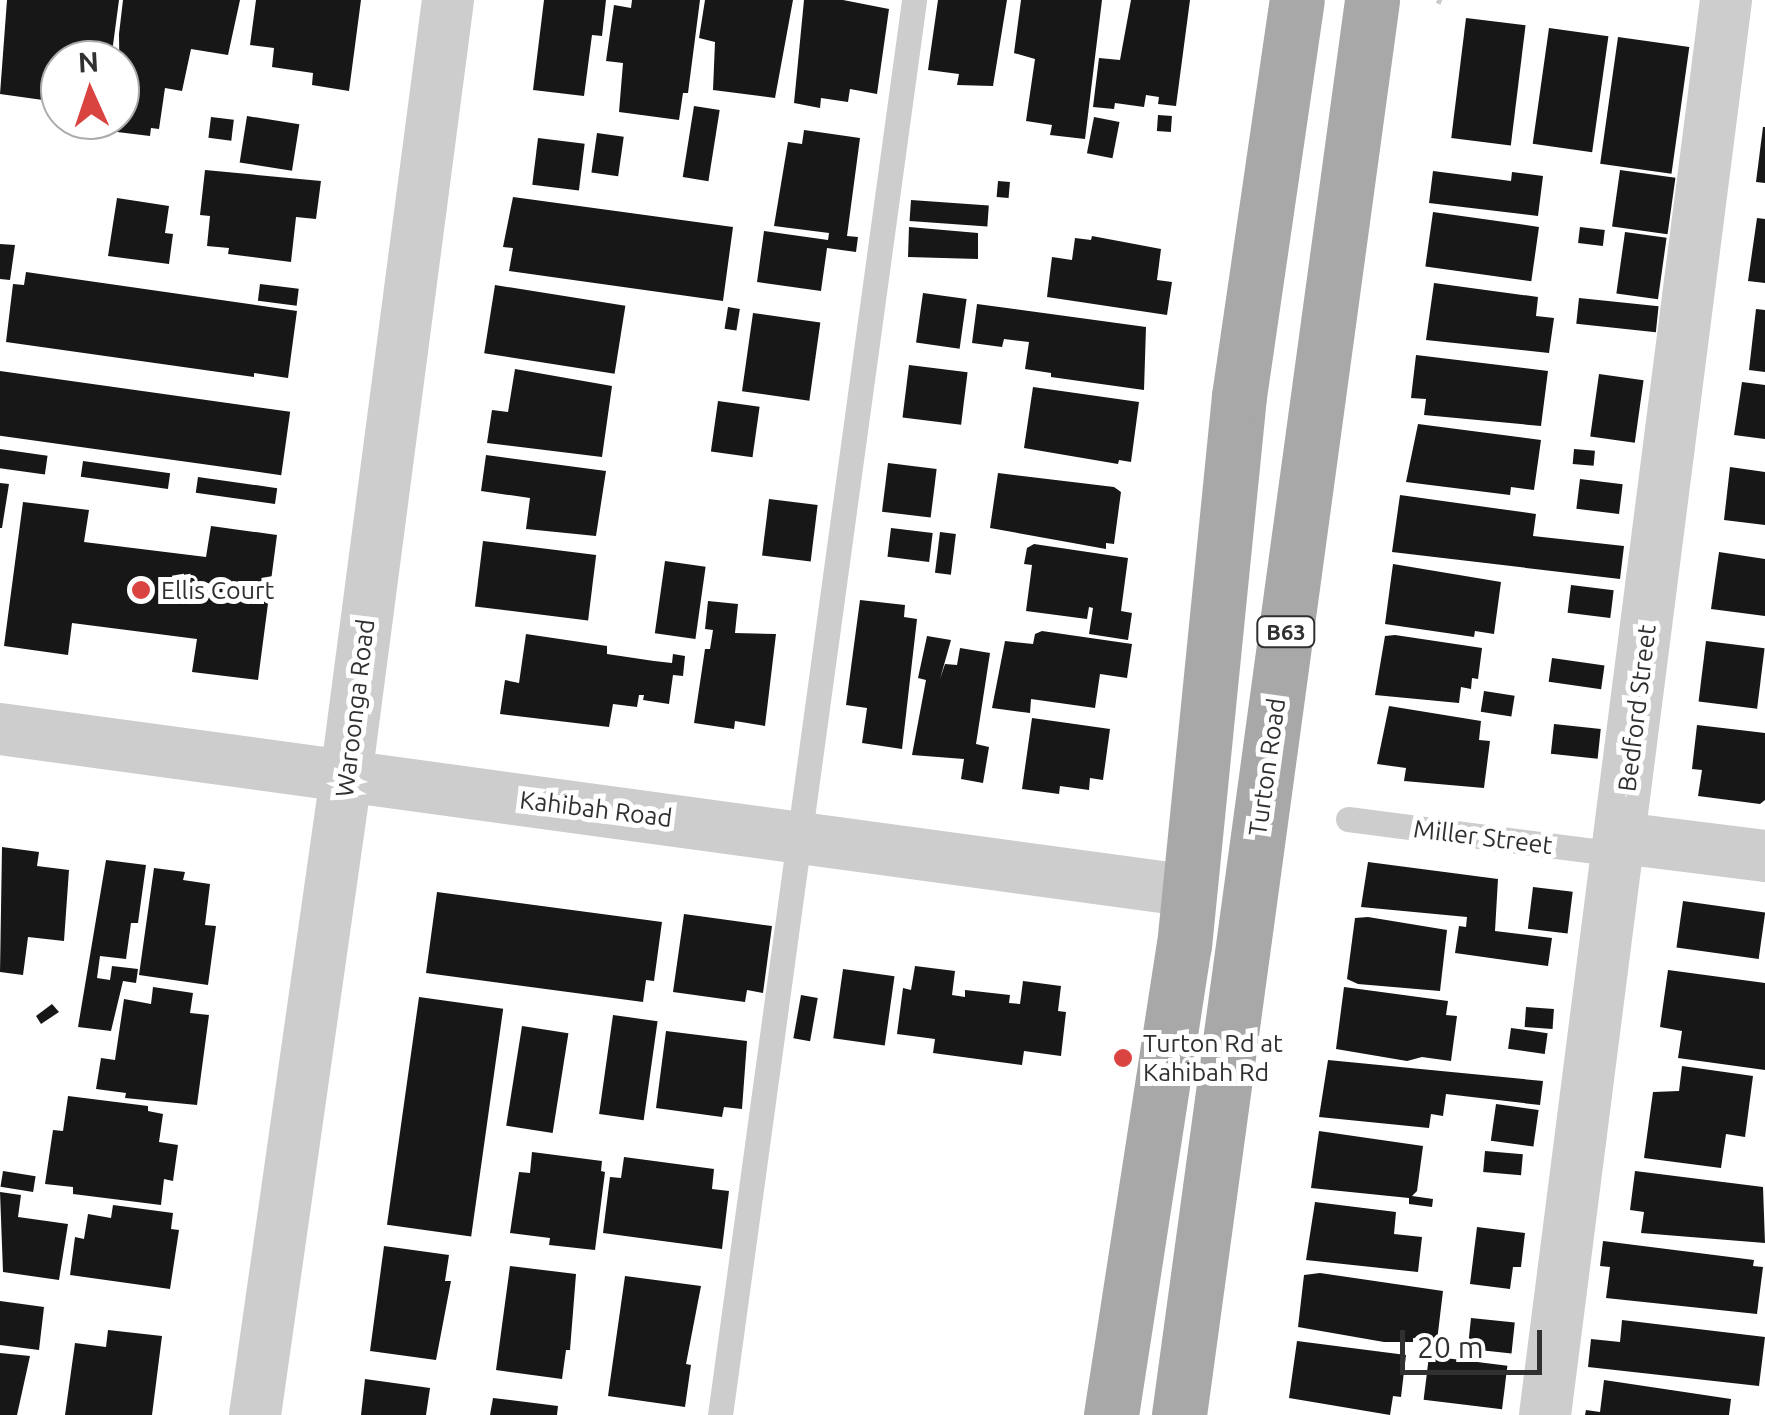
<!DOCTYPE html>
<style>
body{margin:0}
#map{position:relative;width:1765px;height:1415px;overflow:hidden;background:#fff;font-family:Ubuntu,sans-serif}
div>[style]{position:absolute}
.building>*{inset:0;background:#171717;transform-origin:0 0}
.path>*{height:6px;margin-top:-3px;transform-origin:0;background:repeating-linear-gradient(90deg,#cacaca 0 5px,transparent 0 10px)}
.service>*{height:25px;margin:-12.5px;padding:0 12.5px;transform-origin:12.5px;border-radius:12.5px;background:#cdcdcd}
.minor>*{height:52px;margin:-26px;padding:0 26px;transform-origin:26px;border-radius:26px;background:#cdcdcd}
.primary>*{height:55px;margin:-27.5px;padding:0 27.5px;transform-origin:27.5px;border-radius:27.5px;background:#a8a8a8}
.dots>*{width:28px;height:28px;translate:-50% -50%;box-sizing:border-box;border:5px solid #fff;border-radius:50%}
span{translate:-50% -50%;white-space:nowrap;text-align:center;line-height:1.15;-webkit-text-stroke:10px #fff;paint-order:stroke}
.shield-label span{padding:2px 8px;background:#fff;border:2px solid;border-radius:8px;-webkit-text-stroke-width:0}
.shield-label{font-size:22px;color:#303030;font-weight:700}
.poi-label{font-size:25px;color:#303030}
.left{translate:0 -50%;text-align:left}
.street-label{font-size:25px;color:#303030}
.north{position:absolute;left:40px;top:40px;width:100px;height:100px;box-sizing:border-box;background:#fff;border:2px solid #acacac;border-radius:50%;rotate:357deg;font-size:28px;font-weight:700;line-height:40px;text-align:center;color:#303030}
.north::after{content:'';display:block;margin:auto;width:35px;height:45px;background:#d94441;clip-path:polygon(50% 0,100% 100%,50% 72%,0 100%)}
.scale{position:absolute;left:1400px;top:1330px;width:142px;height:45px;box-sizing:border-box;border:5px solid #303030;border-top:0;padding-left:12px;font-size:30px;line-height:35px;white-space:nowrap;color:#303030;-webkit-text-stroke:8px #fff;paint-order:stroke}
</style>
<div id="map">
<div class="building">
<i style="clip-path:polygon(7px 0,119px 0,111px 60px,60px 60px,60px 78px,53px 77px,50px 101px,0 94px)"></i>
<i style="clip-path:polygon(123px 0,240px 0,228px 55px,191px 49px,182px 91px,165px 88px,159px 129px,151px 128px,150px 136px,109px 131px,111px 120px,120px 120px,119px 34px)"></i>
<i style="clip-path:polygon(256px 0,361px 0,349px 91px,312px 85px,313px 73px,272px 67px,274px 48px,250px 45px)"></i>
<i style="clip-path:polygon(544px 0,606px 0,602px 36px,592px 35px,584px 96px,533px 90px)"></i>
<i style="clip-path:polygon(632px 0,700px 0,688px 93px,683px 93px,679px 120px,619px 112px,623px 63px,606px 61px,614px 5px,631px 8px)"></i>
<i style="clip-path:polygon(705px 0,793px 0,775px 98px,713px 90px,715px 42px,699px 38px)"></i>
<i style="clip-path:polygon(804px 0,843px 0,889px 9px,877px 94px,850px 89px,848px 102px,821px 98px,820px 108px,794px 103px)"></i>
<i style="clip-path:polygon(938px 0,1007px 0,993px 86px,957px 85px,959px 74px,928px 70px)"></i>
<i style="clip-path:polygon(1021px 0,1102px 0,1085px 139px,1050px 135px,1052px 125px,1026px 121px,1035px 59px,1014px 53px)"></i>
<i style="clip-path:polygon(1131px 0,1190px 0,1176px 106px,1158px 104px,1159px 97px,1146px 95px,1144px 107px,1115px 103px,1114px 109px,1093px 107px,1099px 58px,1120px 60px)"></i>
<i style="left:1466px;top:18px;width:60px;height:121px;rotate:7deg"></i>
<i style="left:1549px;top:28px;width:60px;height:117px;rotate:8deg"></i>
<i style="left:1618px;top:37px;width:72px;height:128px;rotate:8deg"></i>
<i style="left:694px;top:106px;width:26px;height:72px;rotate:9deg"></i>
<i style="left:1158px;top:115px;width:14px;height:16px;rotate:4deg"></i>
<i style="left:247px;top:116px;width:53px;height:47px;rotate:9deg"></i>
<i style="left:211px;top:117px;width:23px;height:21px;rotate:7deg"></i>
<i style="left:1094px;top:117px;width:26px;height:37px;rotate:11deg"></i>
<i style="clip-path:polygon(1763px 127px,1765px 127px,1765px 183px,1756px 182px)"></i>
<i style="clip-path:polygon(804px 130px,860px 138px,847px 236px,858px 237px,856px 252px,827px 248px,821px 291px,757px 282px,764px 231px,828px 240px,829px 233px,774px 226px,788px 142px,802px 144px)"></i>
<i style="left:597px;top:133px;width:27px;height:40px;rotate:8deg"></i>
<i style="left:538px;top:138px;width:47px;height:47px;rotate:7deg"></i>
<i style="clip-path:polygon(205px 170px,321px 181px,316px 219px,296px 217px,291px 262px,228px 254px,229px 248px,207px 246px,210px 216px,200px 215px)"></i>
<i style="left:1620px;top:170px;width:56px;height:57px;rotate:8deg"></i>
<i style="clip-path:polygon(1433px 171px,1511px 181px,1512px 172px,1543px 176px,1538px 216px,1429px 203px)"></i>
<i style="left:998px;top:181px;width:12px;height:16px;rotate:5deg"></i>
<i style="clip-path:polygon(513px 197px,733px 227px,723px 301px,509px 271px,513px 248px,503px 247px)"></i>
<i style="clip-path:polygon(117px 198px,169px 206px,165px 233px,173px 234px,169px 264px,108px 256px)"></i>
<i style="left:911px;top:200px;width:78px;height:21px;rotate:4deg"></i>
<i style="left:1433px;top:212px;width:107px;height:55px;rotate:8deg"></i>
<i style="clip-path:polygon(1757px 218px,1765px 219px,1765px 283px,1748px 281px)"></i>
<i style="clip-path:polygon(909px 227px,978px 233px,978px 259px,908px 257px)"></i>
<i style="left:1580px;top:227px;width:25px;height:16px;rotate:7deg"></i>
<i style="left:1625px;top:232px;width:42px;height:62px;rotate:8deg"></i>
<i style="clip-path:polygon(1092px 236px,1161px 249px,1157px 280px,1172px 282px,1167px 315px,1047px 297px,1052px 257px,1072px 260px,1075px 238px,1091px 240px)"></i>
<i style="clip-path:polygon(0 244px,15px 245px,10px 280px,0 279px)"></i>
<i style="clip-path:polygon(26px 272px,297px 311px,288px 378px,254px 373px,254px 377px,6px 342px,13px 284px,24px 285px)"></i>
<i style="clip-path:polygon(1434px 283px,1538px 297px,1536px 316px,1554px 318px,1549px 353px,1426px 340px)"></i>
<i style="left:260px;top:284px;width:39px;height:17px;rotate:7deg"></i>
<i style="left:495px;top:285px;width:132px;height:69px;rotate:9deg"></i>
<i style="left:923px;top:293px;width:44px;height:50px;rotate:8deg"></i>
<i style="left:1579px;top:298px;width:80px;height:26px;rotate:6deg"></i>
<i style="clip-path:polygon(977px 304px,1146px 327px,1144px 390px,1051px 377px,1051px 373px,1025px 369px,1029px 342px,1004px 339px,1002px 347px,972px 343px)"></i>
<i style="left:728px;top:307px;width:12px;height:22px;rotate:9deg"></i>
<i style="clip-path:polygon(1756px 309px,1765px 310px,1765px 372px,1749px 370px)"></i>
<i style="left:753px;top:313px;width:68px;height:79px;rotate:8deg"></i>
<i style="clip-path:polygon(1416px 355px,1548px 371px,1541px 426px,1424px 415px,1426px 399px,1411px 398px)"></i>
<i style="left:909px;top:365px;width:59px;height:53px;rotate:7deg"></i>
<i style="clip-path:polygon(515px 369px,612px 386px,602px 457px,487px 443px,492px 410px,508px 412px)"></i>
<i style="left:0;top:371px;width:293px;height:64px;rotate:8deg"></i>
<i style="left:1599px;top:374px;width:45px;height:63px;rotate:8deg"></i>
<i style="clip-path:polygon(1742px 382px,1765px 385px,1765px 439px,1734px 435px)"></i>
<i style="clip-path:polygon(1033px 387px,1139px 402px,1131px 462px,1119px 460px,1118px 464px,1024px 448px)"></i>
<i style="left:718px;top:401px;width:42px;height:51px;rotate:8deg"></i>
<i style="clip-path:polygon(1418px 424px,1541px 440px,1534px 490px,1511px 487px,1510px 495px,1406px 482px)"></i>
<i style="left:0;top:449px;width:48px;height:19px;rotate:8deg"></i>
<i style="left:1574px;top:449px;width:21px;height:15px;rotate:5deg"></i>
<i style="clip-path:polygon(486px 455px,606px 471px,596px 536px,526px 529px,530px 498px,481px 491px)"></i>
<i style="left:83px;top:461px;width:88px;height:16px;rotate:8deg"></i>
<i style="left:888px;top:463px;width:49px;height:49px;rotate:7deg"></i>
<i style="clip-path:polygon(1730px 467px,1765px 472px,1765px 525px,1724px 520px)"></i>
<i style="clip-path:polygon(998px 473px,1114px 487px,1121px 492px,1114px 544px,1106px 543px,1106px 549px,990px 528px)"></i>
<i style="left:198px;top:477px;width:80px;height:16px;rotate:8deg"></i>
<i style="left:1580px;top:479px;width:43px;height:30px;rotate:7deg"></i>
<i style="clip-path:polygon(0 483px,9px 484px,2px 528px,0 528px)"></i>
<i style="clip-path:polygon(1400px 495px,1536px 514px,1533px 536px,1624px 546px,1620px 579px,1392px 552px)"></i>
<i style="left:769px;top:499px;width:49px;height:57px;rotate:7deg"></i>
<i style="clip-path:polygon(23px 502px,89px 510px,84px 542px,206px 557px,211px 526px,277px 535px,258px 680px,192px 672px,197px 639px,72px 623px,68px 655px,4px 646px)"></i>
<i style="left:891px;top:528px;width:42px;height:29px;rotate:7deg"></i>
<i style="left:940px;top:532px;width:16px;height:41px;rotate:7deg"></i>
<i style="left:483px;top:541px;width:114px;height:66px;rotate:7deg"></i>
<i style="clip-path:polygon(1034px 544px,1128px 558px,1121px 611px,1132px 613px,1128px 640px,1089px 634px,1093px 608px,1089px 607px,1087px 619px,1026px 611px,1032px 565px,1024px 564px,1027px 548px)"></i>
<i style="clip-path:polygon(1719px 552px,1765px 559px,1765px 616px,1711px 609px)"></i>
<i style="left:665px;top:561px;width:41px;height:73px;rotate:8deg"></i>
<i style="clip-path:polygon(1393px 564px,1501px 582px,1494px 634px,1475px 631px,1474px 637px,1385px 624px)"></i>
<i style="left:1571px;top:585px;width:43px;height:28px;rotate:7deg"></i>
<i style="clip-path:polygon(860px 600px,905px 605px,904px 617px,917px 619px,902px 749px,862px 743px,867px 708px,846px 705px)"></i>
<i style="clip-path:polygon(708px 601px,738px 604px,735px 633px,776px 634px,765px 726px,735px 721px,734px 729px,694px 723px,705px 649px,710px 649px,713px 630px,705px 629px)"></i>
<i style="clip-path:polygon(1042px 631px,1132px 644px,1127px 678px,1100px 674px,1095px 708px,1031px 699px,1030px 713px,992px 708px,1005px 641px,1033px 644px,1035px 634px)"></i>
<i style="clip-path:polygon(526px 634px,607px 646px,607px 654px,654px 661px,672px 663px,673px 654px,685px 656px,683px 676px,673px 675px,669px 704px,643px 700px,644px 695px,639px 695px,637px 707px,613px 704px,609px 727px,500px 714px,505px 680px,519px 683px)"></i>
<i style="clip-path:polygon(1395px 635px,1482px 648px,1478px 679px,1472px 678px,1471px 689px,1461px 687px,1459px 703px,1375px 695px,1385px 636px)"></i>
<i style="clip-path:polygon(927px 636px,951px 640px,940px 679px,945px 664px,957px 665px,960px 648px,990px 653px,976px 744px,989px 747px,983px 783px,961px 779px,964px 759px,912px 755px,926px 680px,918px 678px)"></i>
<i style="left:1706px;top:641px;width:59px;height:61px;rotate:7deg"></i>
<i style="left:1552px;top:658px;width:53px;height:24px;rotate:8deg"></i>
<i style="left:1484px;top:691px;width:31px;height:21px;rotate:9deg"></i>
<i style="clip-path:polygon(1389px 706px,1481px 721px,1479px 740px,1490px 741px,1484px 788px,1404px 781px,1406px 768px,1377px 764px)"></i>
<i style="clip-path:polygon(1032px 718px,1110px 729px,1103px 780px,1090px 778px,1089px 790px,1060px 786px,1059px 794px,1022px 789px)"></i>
<i style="left:1554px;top:724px;width:47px;height:30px;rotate:6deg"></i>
<i style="clip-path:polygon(1697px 725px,1765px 733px,1765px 800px,1760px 804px,1698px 796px,1702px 770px,1692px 769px)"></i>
<i style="clip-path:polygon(2px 847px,39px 852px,37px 866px,69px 870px,64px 941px,28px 937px,23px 975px,0 972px)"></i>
<i style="clip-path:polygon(106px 860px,146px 865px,138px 923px,131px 923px,126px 959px,100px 956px,97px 978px,110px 980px,112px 966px,138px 969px,136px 983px,123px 981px,111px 1031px,78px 1027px)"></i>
<i style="clip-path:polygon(1368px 862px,1498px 879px,1495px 931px,1552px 938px,1548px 966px,1455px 953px,1459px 926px,1466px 927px,1467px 917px,1361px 907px)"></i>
<i style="clip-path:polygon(154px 868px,185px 872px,183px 880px,210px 884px,205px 925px,216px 926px,208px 985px,139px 975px)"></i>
<i style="left:1533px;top:887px;width:40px;height:42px;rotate:7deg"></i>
<i style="clip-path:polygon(437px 892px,662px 922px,654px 981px,646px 980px,643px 1002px,426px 973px)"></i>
<i style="left:1683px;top:901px;width:83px;height:47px;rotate:8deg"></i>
<i style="clip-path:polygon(684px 914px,772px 926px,763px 993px,747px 990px,745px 1002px,673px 992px)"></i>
<i style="clip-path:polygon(1368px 917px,1447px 930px,1440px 991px,1358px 984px,1347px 979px,1355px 918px)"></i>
<i style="clip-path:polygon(915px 966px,955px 971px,952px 995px,965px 997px,965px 990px,1010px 995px,1009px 1003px,1020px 1004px,1023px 981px,1061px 986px,1058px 1011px,1066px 1012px,1061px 1056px,1024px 1051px,1022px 1065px,933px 1053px,935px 1039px,897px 1034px,903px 988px,911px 990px)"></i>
<i style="left:843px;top:969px;width:52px;height:70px;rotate:8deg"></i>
<i style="clip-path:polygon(1668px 970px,1765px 983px,1765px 1070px,1678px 1058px,1682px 1031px,1660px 1027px)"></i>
<i style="clip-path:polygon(153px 987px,193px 993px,190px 1013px,209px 1015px,197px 1105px,125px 1098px,126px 1093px,96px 1089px,101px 1058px,115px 1060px,124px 999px,151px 1004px)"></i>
<i style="clip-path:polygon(1344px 987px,1448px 1001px,1446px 1015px,1457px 1016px,1451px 1061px,1422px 1057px,1407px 1061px,1336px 1049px)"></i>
<i style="left:801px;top:995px;width:17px;height:44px;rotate:10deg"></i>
<i style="left:419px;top:997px;width:85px;height:230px;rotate:8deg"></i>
<i style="clip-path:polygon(52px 1004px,59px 1012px,41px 1024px,36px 1016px)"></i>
<i style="left:1526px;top:1007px;width:28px;height:20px;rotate:4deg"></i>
<i style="left:613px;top:1015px;width:45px;height:100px;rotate:8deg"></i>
<i style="left:522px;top:1026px;width:47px;height:101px;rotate:9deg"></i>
<i style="left:1511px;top:1028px;width:37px;height:21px;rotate:8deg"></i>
<i style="clip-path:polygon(666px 1031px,747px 1041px,742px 1109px,724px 1107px,722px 1117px,656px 1108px)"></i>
<i style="clip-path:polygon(1328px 1060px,1543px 1081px,1540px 1105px,1446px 1094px,1443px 1116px,1431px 1114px,1429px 1128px,1319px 1117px)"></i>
<i style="clip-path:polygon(1682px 1066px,1753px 1076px,1745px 1137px,1726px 1134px,1721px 1168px,1644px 1158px,1653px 1092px,1679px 1091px)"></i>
<i style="clip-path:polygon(68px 1096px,148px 1106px,148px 1111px,163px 1114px,159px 1142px,178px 1145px,173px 1181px,164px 1179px,161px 1205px,73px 1194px,73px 1187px,45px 1184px,53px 1130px,63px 1131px)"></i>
<i style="left:1496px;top:1104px;width:43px;height:37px;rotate:8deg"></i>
<i style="clip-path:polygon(1319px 1131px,1423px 1146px,1417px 1191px,1412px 1196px,1433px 1199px,1432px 1207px,1409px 1204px,1409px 1198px,1311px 1188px)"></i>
<i style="left:1485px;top:1151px;width:38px;height:21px;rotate:5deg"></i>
<i style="clip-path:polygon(532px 1152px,602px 1161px,601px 1171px,605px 1172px,595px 1250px,549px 1245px,550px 1238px,510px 1233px,519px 1172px,530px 1173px)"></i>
<i style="clip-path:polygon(624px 1157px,714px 1169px,712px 1189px,729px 1191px,722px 1249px,603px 1233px,610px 1177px,621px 1178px)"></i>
<i style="left:3px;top:1171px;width:33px;height:16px;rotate:9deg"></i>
<i style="clip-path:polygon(1635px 1171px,1763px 1187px,1765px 1243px,1641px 1233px,1644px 1212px,1630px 1210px)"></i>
<i style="clip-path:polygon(0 1192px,21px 1195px,18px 1217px,68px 1224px,59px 1280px,3px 1272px)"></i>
<i style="clip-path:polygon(1315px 1202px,1396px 1212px,1394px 1234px,1422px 1237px,1418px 1272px,1306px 1260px)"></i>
<i style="clip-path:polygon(113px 1205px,173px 1213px,171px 1229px,179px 1230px,170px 1289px,70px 1275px,75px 1237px,84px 1239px,88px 1214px,111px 1218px)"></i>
<i style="clip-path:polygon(1477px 1227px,1525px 1233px,1521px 1267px,1513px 1267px,1510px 1289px,1470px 1284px)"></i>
<i style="clip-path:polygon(1603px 1241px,1754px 1260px,1753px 1266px,1763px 1267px,1757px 1314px,1606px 1298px,1610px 1267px,1600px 1266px)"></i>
<i style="clip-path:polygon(384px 1246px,449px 1255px,445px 1281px,451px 1281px,436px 1360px,370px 1351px)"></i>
<i style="clip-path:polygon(510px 1266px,576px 1274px,570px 1350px,566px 1350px,562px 1379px,496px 1370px)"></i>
<i style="clip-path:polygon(1320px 1273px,1443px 1291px,1437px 1341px,1413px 1338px,1413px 1342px,1384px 1342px,1298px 1327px,1304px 1275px)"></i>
<i style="clip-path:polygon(625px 1276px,701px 1286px,686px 1364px,691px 1365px,685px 1407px,608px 1396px)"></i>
<i style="clip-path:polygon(0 1301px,44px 1307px,39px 1350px,0 1345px)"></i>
<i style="left:1471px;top:1318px;width:44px;height:31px;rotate:6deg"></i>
<i style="clip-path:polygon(1622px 1320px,1765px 1337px,1759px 1386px,1588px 1367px,1591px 1339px,1620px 1342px)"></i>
<i style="clip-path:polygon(108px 1330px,162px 1336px,152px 1415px,65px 1415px,75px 1343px,106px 1347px)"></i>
<i style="clip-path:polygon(1297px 1341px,1406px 1355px,1401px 1397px,1393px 1396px,1390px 1415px,1289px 1398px)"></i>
<i style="clip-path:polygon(0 1353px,30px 1356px,17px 1415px,0 1415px)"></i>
<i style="left:1429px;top:1356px;width:79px;height:44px;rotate:7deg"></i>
<i style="clip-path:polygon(365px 1379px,430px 1388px,426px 1415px,361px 1415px)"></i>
<i style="clip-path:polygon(1604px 1380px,1731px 1399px,1729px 1415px,1585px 1415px,1586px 1410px,1600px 1412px)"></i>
<i style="clip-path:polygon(493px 1398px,558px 1406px,557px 1415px,490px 1415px)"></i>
</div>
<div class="path">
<i style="left:1437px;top:0;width:5px;rotate:22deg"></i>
</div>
<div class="service">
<i style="left:1348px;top:819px;width:273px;rotate:7.4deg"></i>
<i style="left:720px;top:1415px;width:1428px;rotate:-82.19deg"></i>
</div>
<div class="minor">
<i style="left:0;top:729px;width:1202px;rotate:7.75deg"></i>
<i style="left:1621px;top:838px;width:145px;rotate:7.1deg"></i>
<i style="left:255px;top:1415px;width:644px;rotate:-81.88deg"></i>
<i style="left:346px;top:777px;width:784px;rotate:-82.52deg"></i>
<i style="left:1545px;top:1415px;width:1427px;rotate:-82.71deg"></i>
</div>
<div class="primary">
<i style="left:1111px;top:1415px;width:475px;rotate:-81.2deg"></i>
<i style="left:1184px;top:946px;width:553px;rotate:-84.29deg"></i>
<i style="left:1239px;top:396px;width:400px;rotate:-81.7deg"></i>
<i style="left:1179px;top:1415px;width:1428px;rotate:-82.23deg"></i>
</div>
<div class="dots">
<i style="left:141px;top:590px;background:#d94441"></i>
<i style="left:1123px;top:1058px;background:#d94441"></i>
</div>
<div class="shield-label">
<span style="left:1286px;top:632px">B63</span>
</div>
<div class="poi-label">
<span class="left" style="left:161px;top:590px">Ellis Court</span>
<span class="left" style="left:1143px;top:1058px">Turton Rd at<br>Kahibah Rd</span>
</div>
<div class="street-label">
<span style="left:355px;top:708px;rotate:-83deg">Waroonga Road</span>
<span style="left:1637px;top:708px;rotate:-83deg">Bedford Street</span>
<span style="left:1267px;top:767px;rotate:-82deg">Turton Road</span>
<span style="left:596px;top:809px;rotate:7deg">Kahibah Road</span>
<span style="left:1483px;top:837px;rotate:7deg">Miller Street</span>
</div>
<div class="north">N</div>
<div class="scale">20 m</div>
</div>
